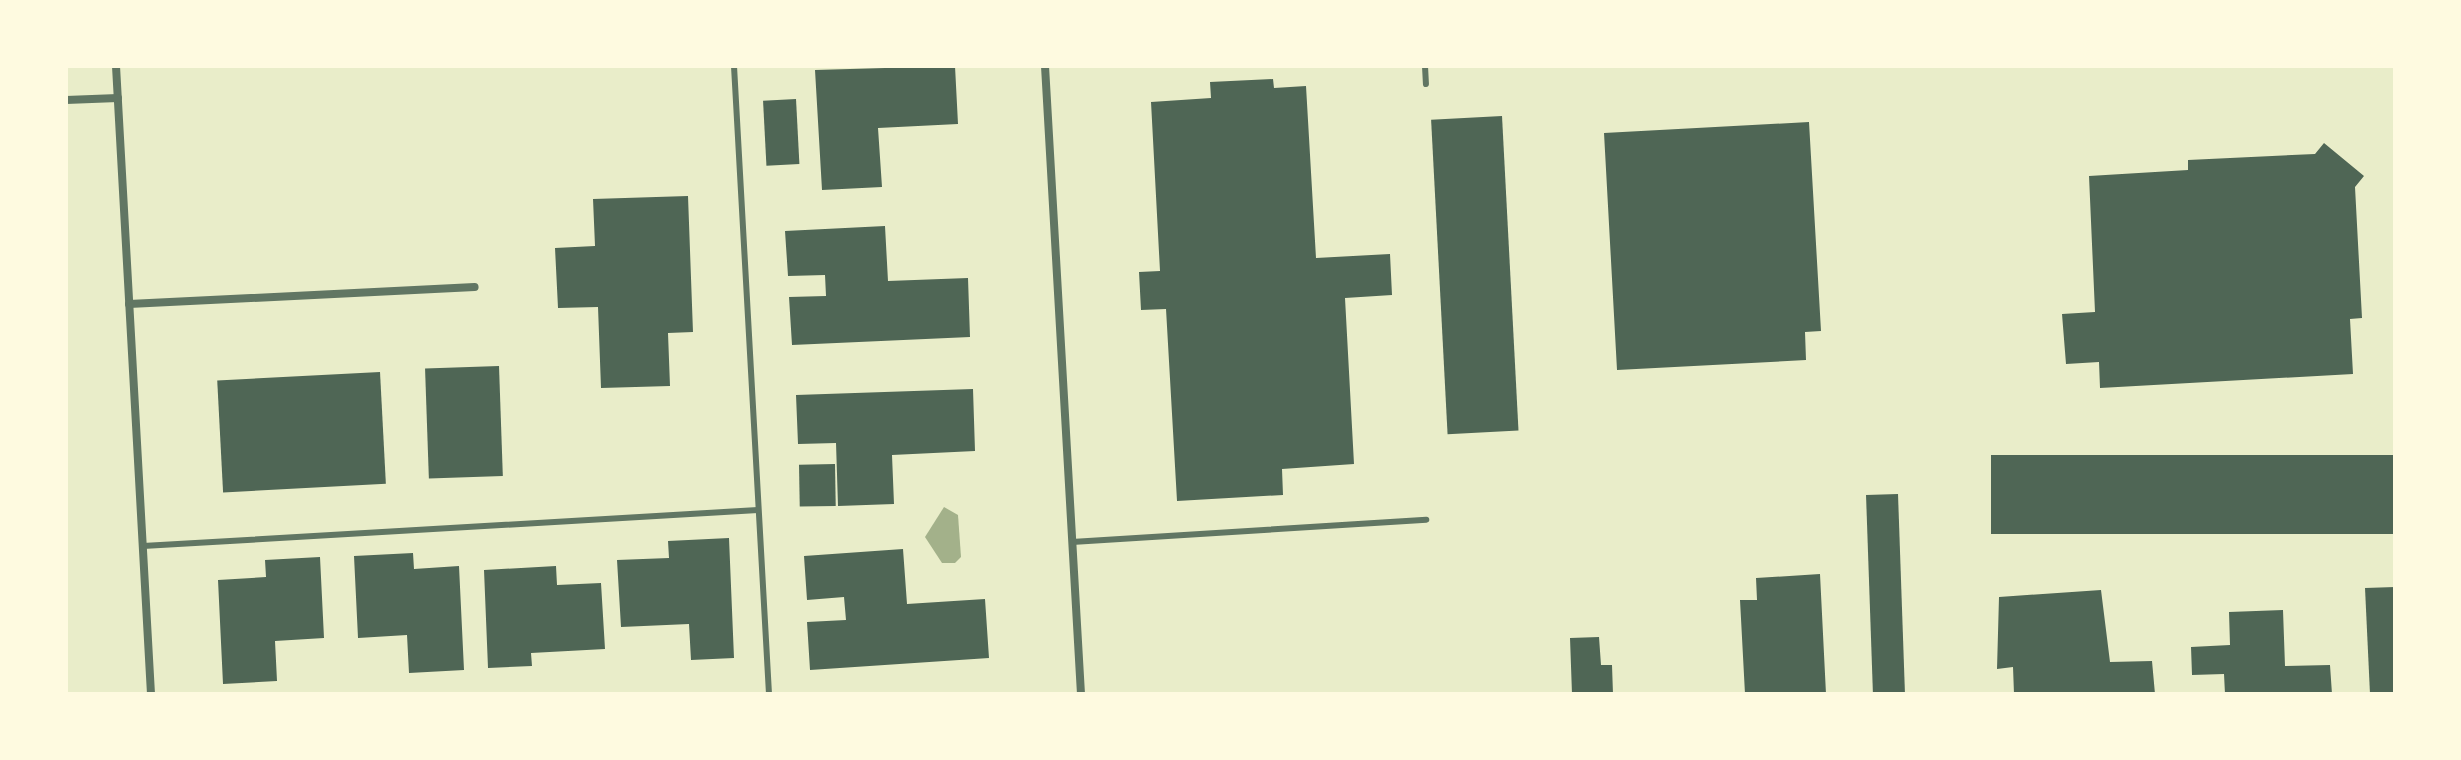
<!DOCTYPE html>
<style>
body{margin:0}
#map{position:relative;width:2461px;height:760px;overflow:hidden;background:#e9edc9;font-family:"DejaVu Sans",sans-serif}
div>[style]{position:absolute}
.water>*{inset:0;background:#a3b18a}
.building>*{inset:0;background:#4f6655;transform-origin:0 0}
.service>*{height:6px;margin:-3px;padding:0 3px;transform-origin:3px;border-radius:3px;background:#617663}
.minor>*{height:8px;margin:-4px;padding:0 4px;transform-origin:4px;border-radius:4px;background:#617663}
span{translate:-50% -50%;white-space:nowrap;text-align:center;line-height:1.15;-webkit-text-stroke:6px #fefae0;paint-order:stroke}
.frame{position:absolute;inset:0;border:68px solid #fefae0;pointer-events:none}
</style>
<div id="map">
<div class="water">
<i style="clip-path:polygon(944px 507px,958px 515px,961px 557px,955px 563px,942px 563px,925px 537px)"></i>
</div>
<div class="building">
<i style="clip-path:polygon(955px 66px,958px 124px,878px 128px,882px 187px,822px 190px,815px 70px)"></i>
<i style="clip-path:polygon(1273px 79px,1274px 88px,1306px 86px,1316px 258px,1390px 254px,1392px 295px,1345px 298px,1354px 464px,1282px 469px,1283px 495px,1177px 501px,1166px 309px,1141px 310px,1139px 272px,1160px 271px,1151px 102px,1211px 98px,1210px 82px)"></i>
<i style="left:796px;top:99px;width:65px;height:33px;rotate:87deg"></i>
<i style="left:1502px;top:116px;width:315px;height:71px;rotate:87deg"></i>
<i style="clip-path:polygon(1809px 122px,1821px 331px,1805px 332px,1806px 360px,1617px 370px,1604px 133px)"></i>
<i style="clip-path:polygon(2324px 143px,2364px 176px,2355px 187px,2362px 318px,2350px 319px,2353px 374px,2100px 388px,2099px 362px,2066px 364px,2062px 314px,2095px 312px,2089px 176px,2188px 170px,2188px 160px,2315px 154px)"></i>
<i style="clip-path:polygon(688px 196px,693px 332px,668px 333px,670px 386px,601px 388px,598px 307px,558px 308px,555px 248px,595px 246px,593px 199px)"></i>
<i style="clip-path:polygon(885px 226px,888px 281px,968px 278px,970px 337px,792px 345px,789px 297px,826px 296px,825px 275px,788px 276px,785px 231px)"></i>
<i style="left:499px;top:366px;width:110px;height:74px;rotate:88deg"></i>
<i style="left:380px;top:372px;width:112px;height:163px;rotate:87deg"></i>
<i style="clip-path:polygon(973px 389px,975px 451px,892px 455px,894px 504px,838px 506px,836px 443px,798px 444px,796px 395px)"></i>
<i style="left:2395px;top:455px;width:79px;height:404px;rotate:90deg"></i>
<i style="left:835px;top:464px;width:42px;height:36px;rotate:89deg"></i>
<i style="left:1898px;top:494px;width:200px;height:32px;rotate:88deg"></i>
<i style="clip-path:polygon(729px 538px,734px 658px,691px 660px,689px 624px,621px 627px,617px 560px,669px 558px,668px 541px)"></i>
<i style="clip-path:polygon(903px 549px,907px 604px,985px 599px,989px 658px,810px 670px,807px 622px,846px 620px,844px 597px,807px 600px,804px 556px)"></i>
<i style="clip-path:polygon(413px 553px,414px 569px,459px 566px,464px 670px,409px 673px,407px 635px,358px 638px,354px 556px)"></i>
<i style="clip-path:polygon(320px 557px,324px 638px,275px 641px,277px 681px,223px 684px,218px 580px,266px 577px,265px 560px)"></i>
<i style="clip-path:polygon(556px 566px,557px 585px,601px 583px,605px 649px,531px 653px,532px 666px,488px 668px,484px 570px)"></i>
<i style="clip-path:polygon(1820px 574px,1826px 694px,1745px 694px,1740px 600px,1757px 600px,1756px 578px)"></i>
<i style="clip-path:polygon(2395px 587px,2395px 694px,2370px 694px,2365px 588px)"></i>
<i style="clip-path:polygon(2101px 590px,2110px 662px,2152px 661px,2155px 694px,2014px 694px,2013px 667px,1997px 669px,1999px 597px)"></i>
<i style="clip-path:polygon(2283px 610px,2285px 666px,2330px 665px,2332px 694px,2225px 694px,2224px 674px,2192px 675px,2191px 647px,2230px 645px,2229px 612px)"></i>
<i style="clip-path:polygon(1599px 637px,1601px 665px,1612px 665px,1613px 694px,1572px 694px,1570px 638px)"></i>
</div>
<div class="service">
<i style="left:734px;top:66px;width:629px;rotate:86.81deg"></i>
<i style="left:1425px;top:66px;width:18px;rotate:87deg"></i>
<i style="left:1072px;top:542px;width:355px;rotate:-3.6deg"></i>
<i style="left:143px;top:546px;width:616px;rotate:-3.35deg"></i>
</div>
<div class="minor">
<i style="left:116px;top:66px;width:629px;rotate:86.81deg"></i>
<i style="left:1045px;top:66px;width:629px;rotate:86.72deg"></i>
<i style="left:66px;top:100px;width:52px;rotate:-2.2deg"></i>
<i style="left:129px;top:304px;width:346px;rotate:-2.8deg"></i>
</div>
<div class="frame"></div>
</div>
